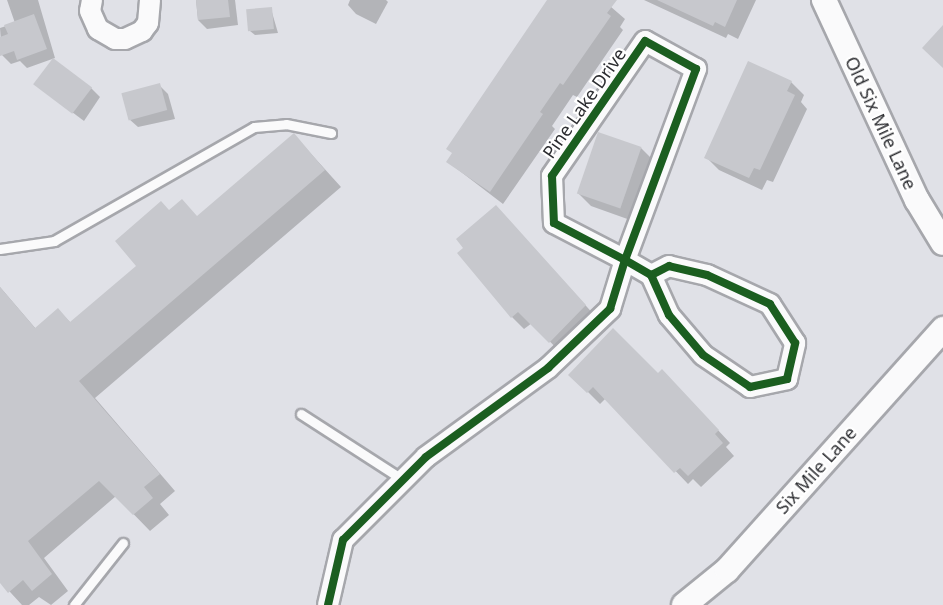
<!DOCTYPE html>
<style>
body{margin:0}
#map{position:relative;width:943px;height:605px;overflow:hidden;background:#e0e1e7;font-family:"Noto Sans",sans-serif}
div>[style]{position:absolute}
.shadow>*{inset:0;background:#0003}
.building>*{inset:0;background:#c7c8cd;transform-origin:0 0}
.roads{filter:drop-shadow(2px 0 #a6a7ac) drop-shadow(-2px 0 #a6a7ac) drop-shadow(0 2px #a6a7ac) drop-shadow(0 -2px #a6a7ac)}
.service>*{height:9px;margin:-4.5px;padding:0 4.5px;transform-origin:4.5px;border-radius:4.5px;background:#fafafb}
.minor>*{height:20px;margin:-10px;padding:0 10px;transform-origin:10px;border-radius:10px;background:#fafafb}
.tertiary>*{height:24px;margin:-12px;padding:0 12px;transform-origin:12px;border-radius:12px;background:#fafafb}
.cycleway>*{height:8px;margin:-4px;padding:0 4px;transform-origin:4px;border-radius:4px;background:#1b5e20}
span{translate:-50% -50%;white-space:nowrap;text-align:center;line-height:1.15;-webkit-text-stroke:4.5px #fff;paint-order:stroke}
.street-label{font-size:18px;color:#2c2d31}
</style>
<div id="map">
<div class="shadow">
<i style="clip-path:polygon(7px 0,38px 0,55px 58px,27px 68px,20px 61px,11px 64px,2px 55px,0 28px,15px 23px)"></i>
<i style="clip-path:polygon(196px 0,235px 0,238px 25px,207px 29px,198px 20px)"></i>
<i style="clip-path:polygon(350px 0,386px 0,388px 2px,376px 24px,356px 14px,348px 5px)"></i>
<i style="clip-path:polygon(549px 0,603px 0,625px 19px,620px 27px,623px 30px,577px 97px,573px 95px,552px 126px,555px 129px,503px 204px,448px 162px)"></i>
<i style="clip-path:polygon(644px 0,756px 0,738px 39px,728px 34px,726px 38px)"></i>
<i style="clip-path:polygon(271px 9px,278px 33px,255px 35px,250px 31px)"></i>
<i style="clip-path:polygon(791px 82px,804px 95px,801px 102px,807px 109px,773px 182px,767px 180px,762px 190px,719px 170px,706px 157px)"></i>
<i style="clip-path:polygon(36px 85px,91px 88px,100px 97px,84px 121px)"></i>
<i style="clip-path:polygon(159px 85px,168px 94px,175px 119px,138px 127px,129px 119px)"></i>
<i style="clip-path:polygon(294px 135px,341px 187px,95px 398px,175px 491px,160px 504px,169px 515px,150px 531px,116px 496px,44px 558px,68px 591px,51px 605px,39px 597px,29px 605px,22px 605px,0 581px,0 287px,36px 329px,58px 310px,71px 323px,139px 266px,169px 211px,198px 217px)"></i>
<i style="clip-path:polygon(641px 148px,654px 161px,633px 221px,591px 206px,578px 193px)"></i>
<i style="clip-path:polygon(508px 220px,597px 318px,562px 354px,532px 323px,524px 329px,512px 317px)"></i>
<i style="clip-path:polygon(570px 374px,658px 375px,674px 383px,730px 443px,726px 447px,734px 456px,701px 487px,693px 479px,688px 484px,606px 398px,600px 404px)"></i>
</div>
<div class="building">
<i style="clip-path:polygon(196px 0,228px 0,230px 17px,198px 20px)"></i>
<i style="clip-path:polygon(547px 0,617px 0,607px 13px,611px 16px,563px 85px,560px 83px,540px 112px,543px 114px,490px 192px,446px 162px,452px 153px,446px 149px)"></i>
<i style="clip-path:polygon(657px 0,737px 0,725px 27px,715px 22px,713px 26px)"></i>
<i style="left:272px;top:7px;width:22px;height:26px;rotate:85deg"></i>
<i style="clip-path:polygon(34px 14px,47px 49px,17px 60px,14px 51px,0 56px,0 37px,8px 34px,4px 25px)"></i>
<i style="clip-path:polygon(943px 25px,943px 68px,922px 48px)"></i>
<i style="left:53px;top:58px;width:49px;height:33px;rotate:37deg"></i>
<i style="clip-path:polygon(748px 61px,792px 81px,787px 91px,795px 95px,760px 170px,754px 168px,749px 178px,704px 158px)"></i>
<i style="left:160px;top:83px;width:28px;height:40px;rotate:75deg"></i>
<i style="left:598px;top:132px;width:46px;height:65px;rotate:19deg"></i>
<i style="clip-path:polygon(294px 133px,325px 170px,79px 381px,160px 474px,144px 487px,153px 498px,133px 515px,99px 481px,28px 541px,52px 574px,32px 591px,23px 580px,8px 593px,0 583px,0 287px,35px 328px,58px 308px,70px 322px,136px 266px,115px 241px,161px 201px,169px 210px,182px 199px,197px 216px)"></i>
<i style="clip-path:polygon(496px 205px,586px 305px,549px 343px,518px 312px,511px 318px,457px 253px,463px 248px,456px 239px)"></i>
<i style="clip-path:polygon(613px 328px,658px 373px,662px 369px,719px 430px,715px 434px,723px 443px,688px 476px,680px 468px,674px 473px,593px 387px,587px 393px,568px 375px)"></i>
</div>
<div class="roads">
<div class="service">
<i style="left:0;top:249px;width:55px;rotate:-8.4deg"></i>
<i style="left:54px;top:241px;width:230px;rotate:-29.7deg"></i>
<i style="left:254px;top:127px;width:32px;rotate:-5deg"></i>
<i style="left:286px;top:124px;width:46px;rotate:11.3deg"></i>
<i style="left:301px;top:414px;width:120px;rotate:32.8deg"></i>
<i style="left:74px;top:605px;width:79px;rotate:-51.7deg"></i>
</div>
<div class="minor">
<i style="left:92px;top:0;width:11px;rotate:100deg"></i>
<i style="left:90px;top:11px;width:20px;rotate:66deg"></i>
<i style="left:98px;top:29px;width:20px;rotate:30deg"></i>
<i style="left:115px;top:39px;width:10px"></i>
<i style="left:125px;top:39px;width:19px;rotate:-25deg"></i>
<i style="left:142px;top:31px;width:10px;rotate:-53deg"></i>
<i style="left:148px;top:23px;width:23px;rotate:-85deg"></i>
<i style="left:328px;top:605px;width:67px;rotate:-77deg"></i>
<i style="left:343px;top:540px;width:117px;rotate:-45deg"></i>
<i style="left:426px;top:457px;width:151px;rotate:-36.1deg"></i>
<i style="left:548px;top:368px;width:86px;rotate:-43.6deg"></i>
<i style="left:610px;top:309px;width:51px;rotate:-73deg"></i>
<i style="left:625px;top:260px;width:204px;rotate:-69.6deg"></i>
<i style="left:696px;top:69px;width:58px;rotate:-151.2deg"></i>
<i style="left:645px;top:41px;width:164px;rotate:124.6deg"></i>
<i style="left:552px;top:176px;width:47px;rotate:87.6deg"></i>
<i style="left:554px;top:223px;width:80px;rotate:27.5deg"></i>
<i style="left:625px;top:260px;width:30px;rotate:30deg"></i>
<i style="left:651px;top:275px;width:44px;rotate:65.8deg"></i>
<i style="left:669px;top:315px;width:52px;rotate:49.6deg"></i>
<i style="left:703px;top:355px;width:57px;rotate:34.2deg"></i>
<i style="left:750px;top:387px;width:38px;rotate:-12deg"></i>
<i style="left:787px;top:379px;width:37px;rotate:-77deg"></i>
<i style="left:795px;top:343px;width:46px;rotate:-122.7deg"></i>
<i style="left:770px;top:304px;width:69px;rotate:-155.3deg"></i>
<i style="left:707px;top:275px;width:39px;rotate:-167deg"></i>
<i style="left:669px;top:266px;width:20px;rotate:153deg"></i>
</div>
<div class="tertiary">
<i style="left:824px;top:0;width:221px;rotate:65.1deg"></i>
<i style="left:917px;top:200px;width:50px;rotate:58.8deg"></i>
<i style="left:684px;top:605px;width:55px;rotate:-39.1deg"></i>
<i style="left:727px;top:570px;width:324px;rotate:-48.1deg"></i>
</div>
</div>
<div class="cycleway">
<i style="left:328px;top:605px;width:67px;rotate:-77deg"></i>
<i style="left:343px;top:540px;width:117px;rotate:-45deg"></i>
<i style="left:426px;top:457px;width:151px;rotate:-36.1deg"></i>
<i style="left:548px;top:368px;width:86px;rotate:-43.6deg"></i>
<i style="left:610px;top:309px;width:51px;rotate:-73deg"></i>
<i style="left:625px;top:260px;width:204px;rotate:-69.6deg"></i>
<i style="left:696px;top:69px;width:58px;rotate:-151.2deg"></i>
<i style="left:645px;top:41px;width:164px;rotate:124.6deg"></i>
<i style="left:552px;top:176px;width:47px;rotate:87.6deg"></i>
<i style="left:554px;top:223px;width:80px;rotate:27.5deg"></i>
<i style="left:625px;top:260px;width:30px;rotate:30deg"></i>
<i style="left:651px;top:275px;width:44px;rotate:65.8deg"></i>
<i style="left:669px;top:315px;width:52px;rotate:49.6deg"></i>
<i style="left:703px;top:355px;width:57px;rotate:34.2deg"></i>
<i style="left:750px;top:387px;width:38px;rotate:-12deg"></i>
<i style="left:787px;top:379px;width:37px;rotate:-77deg"></i>
<i style="left:795px;top:343px;width:46px;rotate:-122.7deg"></i>
<i style="left:770px;top:304px;width:69px;rotate:-155.3deg"></i>
<i style="left:707px;top:275px;width:39px;rotate:-167deg"></i>
<i style="left:669px;top:266px;width:20px;rotate:153deg"></i>
</div>
<div class="street-label">
<span style="left:584px;top:103px;rotate:-55deg">Pine Lake Drive</span>
<span style="left:881px;top:123px;rotate:65deg">Old Six Mile Lane</span>
<span style="left:816px;top:470px;rotate:-48deg">Six Mile Lane</span>
</div>
</div>
